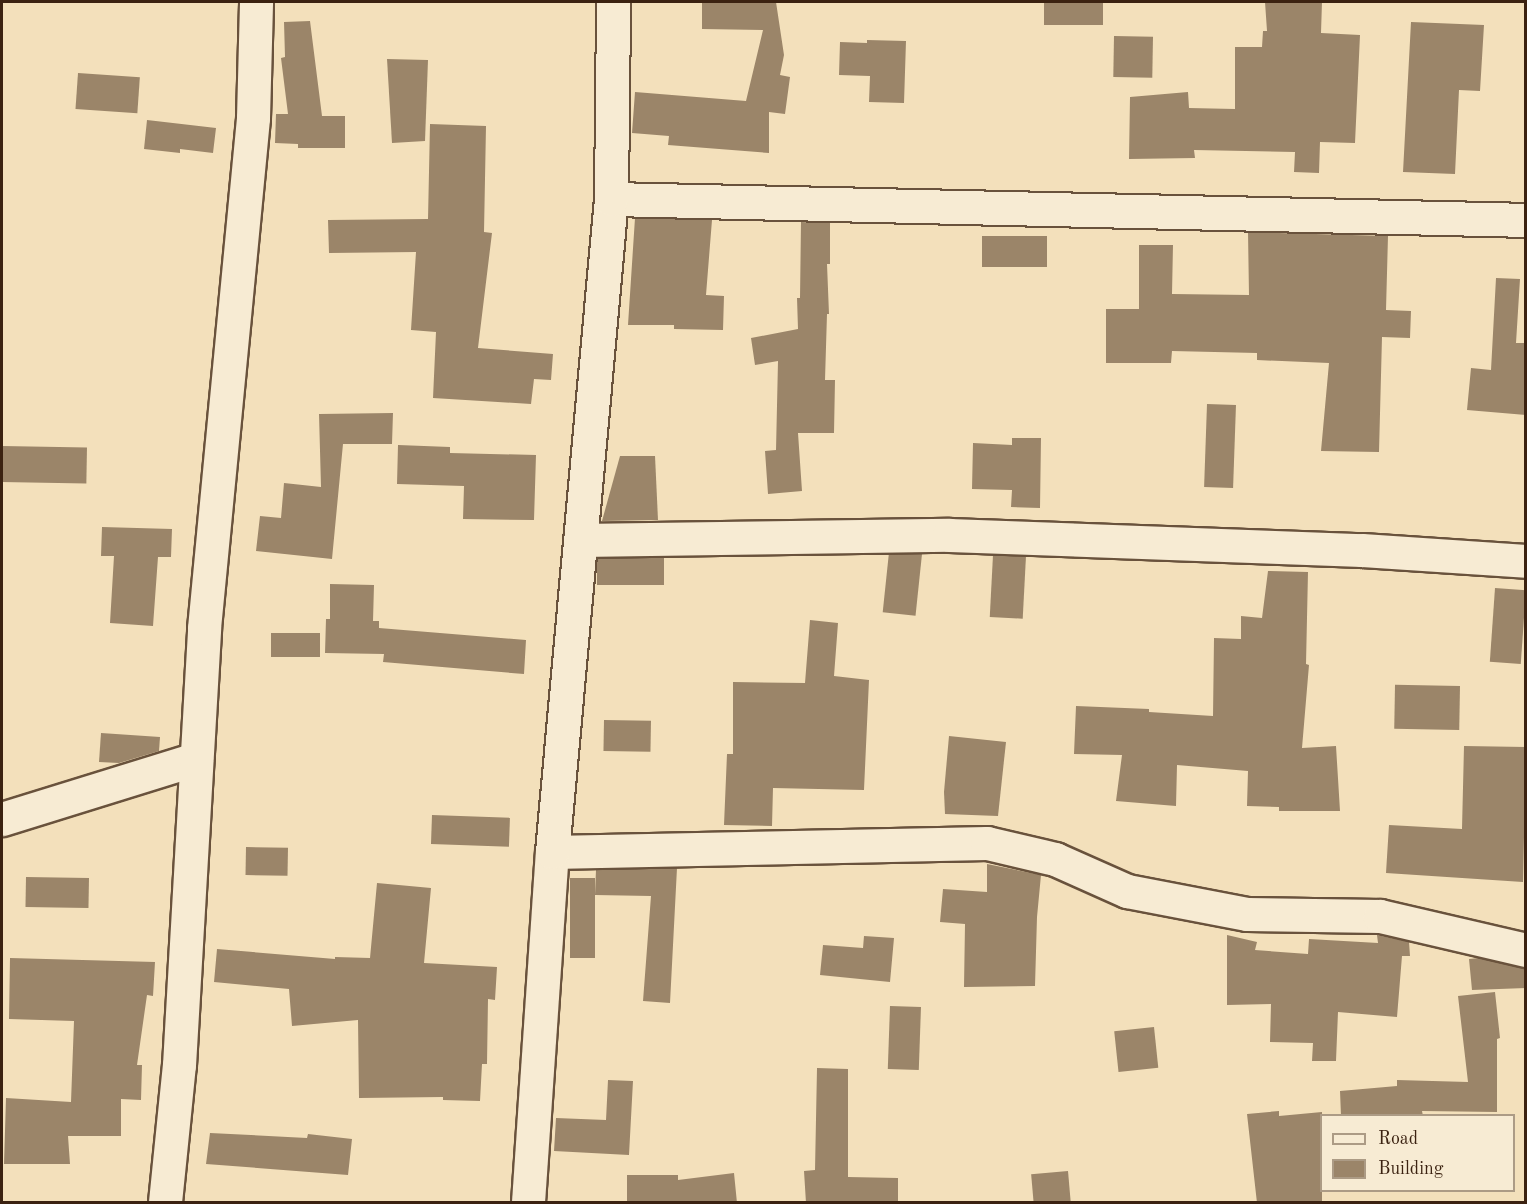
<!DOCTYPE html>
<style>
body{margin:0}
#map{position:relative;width:1527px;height:1204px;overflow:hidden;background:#f3e0bb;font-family:"Old Standard TT",serif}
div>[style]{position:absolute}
.building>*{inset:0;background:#9b8569;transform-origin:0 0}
.roads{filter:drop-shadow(2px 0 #69523c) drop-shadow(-2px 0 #69523c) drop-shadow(0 2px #69523c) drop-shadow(0 -2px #69523c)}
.street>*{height:33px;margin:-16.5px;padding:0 16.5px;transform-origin:16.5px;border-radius:16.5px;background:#f7ebd3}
span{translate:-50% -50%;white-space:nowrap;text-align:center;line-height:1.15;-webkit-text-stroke:4.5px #f7ebd3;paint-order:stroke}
.frame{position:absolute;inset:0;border:3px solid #3b2211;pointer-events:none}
.legend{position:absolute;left:1320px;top:1114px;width:195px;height:78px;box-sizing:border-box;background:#f7ebd3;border:2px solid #ac9b85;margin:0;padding:8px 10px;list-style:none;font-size:18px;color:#3b2211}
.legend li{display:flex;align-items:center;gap:12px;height:30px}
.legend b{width:30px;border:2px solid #ac9b85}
</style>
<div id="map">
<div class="building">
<i style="clip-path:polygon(702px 2px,776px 2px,784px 55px,780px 75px,790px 77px,785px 114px,769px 112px,769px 153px,668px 145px,669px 136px,632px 133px,635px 92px,746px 101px,763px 30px,702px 29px)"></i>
<i style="left:1044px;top:2px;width:59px;height:23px"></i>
<i style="clip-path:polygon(1265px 2px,1322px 2px,1321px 33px,1360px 35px,1355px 143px,1320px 142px,1319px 173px,1294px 172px,1295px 152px,1194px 150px,1195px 158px,1129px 159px,1130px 97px,1188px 92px,1189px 108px,1235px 109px,1235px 47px,1262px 47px,1263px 31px,1267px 31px)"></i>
<i style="clip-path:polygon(310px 21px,322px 116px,345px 116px,345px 148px,298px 148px,298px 144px,275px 143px,276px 114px,288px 114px,281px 58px,285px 57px,284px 22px)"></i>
<i style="clip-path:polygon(1411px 22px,1484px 25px,1480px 91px,1459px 90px,1455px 174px,1403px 172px)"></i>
<i style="left:1114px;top:36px;width:39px;height:41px;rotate:1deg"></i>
<i style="clip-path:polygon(867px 40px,906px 41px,904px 103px,869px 102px,870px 76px,839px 75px,840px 42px,867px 43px)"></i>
<i style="clip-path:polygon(387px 59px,428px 60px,425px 141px,392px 143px)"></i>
<i style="left:78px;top:73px;width:62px;height:36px;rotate:4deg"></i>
<i style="clip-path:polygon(147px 120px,216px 128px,213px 153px,180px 149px,180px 153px,144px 149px)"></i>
<i style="clip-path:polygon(430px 124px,486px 126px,484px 232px,492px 233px,478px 348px,553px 354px,551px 380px,534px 379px,531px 404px,433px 398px,436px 332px,411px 330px,416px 252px,329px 253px,328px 220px,428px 219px)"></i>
<i style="clip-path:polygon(635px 218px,712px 220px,706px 295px,724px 296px,723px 330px,674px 329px,674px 325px,628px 325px)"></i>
<i style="clip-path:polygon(801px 222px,830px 223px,830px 264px,827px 264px,829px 314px,827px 314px,825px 380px,835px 380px,834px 433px,798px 433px,802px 491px,768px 494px,765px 451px,776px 450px,778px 361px,755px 365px,751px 338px,798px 329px,797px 298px,800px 298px)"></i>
<i style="clip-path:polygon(1248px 232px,1388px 236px,1386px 310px,1411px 311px,1410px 338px,1382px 337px,1379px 452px,1321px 451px,1329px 363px,1257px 360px,1257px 353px,1172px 351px,1171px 363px,1106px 363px,1106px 309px,1139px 309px,1139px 245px,1173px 245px,1172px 294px,1249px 295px)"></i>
<i style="left:1047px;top:236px;width:31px;height:65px;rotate:90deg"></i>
<i style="clip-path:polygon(1496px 278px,1520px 279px,1516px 343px,1526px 343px,1526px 415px,1467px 410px,1471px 368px,1491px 370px)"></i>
<i style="left:1207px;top:404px;width:29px;height:83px;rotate:2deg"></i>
<i style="clip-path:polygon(393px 413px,392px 444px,343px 444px,332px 559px,256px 551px,260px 516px,281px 518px,284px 483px,321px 487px,319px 414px)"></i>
<i style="clip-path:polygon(1012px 438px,1041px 438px,1040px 508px,1011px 507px,1012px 490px,972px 489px,973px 443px,1012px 445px)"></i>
<i style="clip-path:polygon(398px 445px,450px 447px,450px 453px,536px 455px,534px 520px,463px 519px,464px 486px,397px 484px)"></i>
<i style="left:2px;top:446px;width:85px;height:36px;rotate:1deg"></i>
<i style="clip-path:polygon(620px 456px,655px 456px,658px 520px,602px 521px)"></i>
<i style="clip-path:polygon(102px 527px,172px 529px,171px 557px,158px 557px,153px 626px,110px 623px,114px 556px,101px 556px)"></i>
<i style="left:922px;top:554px;width:62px;height:33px;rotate:96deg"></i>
<i style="left:993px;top:555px;width:33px;height:62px;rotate:3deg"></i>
<i style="left:664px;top:558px;width:27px;height:67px;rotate:90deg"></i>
<i style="clip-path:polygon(1268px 571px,1308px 572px,1306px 664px,1309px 665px,1302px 748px,1336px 746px,1340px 811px,1279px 811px,1279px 807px,1247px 806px,1248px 771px,1177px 765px,1176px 806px,1116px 801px,1122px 755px,1074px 754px,1076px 706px,1149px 709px,1149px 712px,1213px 716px,1214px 638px,1241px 639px,1241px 616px,1262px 618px)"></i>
<i style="clip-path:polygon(330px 584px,374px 585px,373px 621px,379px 621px,379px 628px,526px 640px,524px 674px,383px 662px,384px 654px,325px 653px,326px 619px,330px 619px)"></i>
<i style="left:1495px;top:588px;width:31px;height:74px;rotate:4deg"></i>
<i style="clip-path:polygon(810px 620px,838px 623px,834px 676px,869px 680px,864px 790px,773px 788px,772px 826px,724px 825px,727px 754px,733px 754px,733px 682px,805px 683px)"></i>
<i style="left:271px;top:633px;width:49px;height:24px"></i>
<i style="left:1460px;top:686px;width:44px;height:65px;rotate:91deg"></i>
<i style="left:604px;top:720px;width:47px;height:31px;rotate:1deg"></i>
<i style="clip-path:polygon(101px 733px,160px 737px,159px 751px,119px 763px,99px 762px)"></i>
<i style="clip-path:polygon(949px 736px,1006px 742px,998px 816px,945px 814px,944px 792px)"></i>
<i style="clip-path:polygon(1464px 746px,1526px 747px,1523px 882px,1386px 873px,1389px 825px,1462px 829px)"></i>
<i style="left:432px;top:815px;width:78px;height:29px;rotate:2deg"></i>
<i style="left:246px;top:847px;width:42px;height:28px;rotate:1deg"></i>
<i style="clip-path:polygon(987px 864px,1041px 875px,1037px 917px,1035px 986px,964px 987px,965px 924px,940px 922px,943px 889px,987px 892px)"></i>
<i style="clip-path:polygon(677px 868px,670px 1003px,643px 1001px,651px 896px,595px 895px,596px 870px)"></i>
<i style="left:26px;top:877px;width:63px;height:30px;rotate:1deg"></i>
<i style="left:570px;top:878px;width:25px;height:80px"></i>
<i style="clip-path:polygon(377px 883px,431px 888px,424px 963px,497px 967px,495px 1000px,488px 999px,487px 1064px,482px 1064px,480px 1101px,443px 1100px,443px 1097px,359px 1098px,358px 1020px,292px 1026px,289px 989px,214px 982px,217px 949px,335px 959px,335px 957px,370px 958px)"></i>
<i style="clip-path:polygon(1227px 935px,1257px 942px,1255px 950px,1308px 954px,1309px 939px,1378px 943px,1377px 935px,1409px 942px,1410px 956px,1402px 956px,1397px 1017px,1338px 1012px,1336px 1061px,1312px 1061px,1313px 1043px,1270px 1042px,1271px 1004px,1227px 1005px)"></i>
<i style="clip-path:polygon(864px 936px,894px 938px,890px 982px,820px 975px,823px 945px,863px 948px)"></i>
<i style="clip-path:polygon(10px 958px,155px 962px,153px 996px,147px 995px,137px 1065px,142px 1065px,141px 1100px,121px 1099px,121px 1136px,68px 1136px,70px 1164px,4px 1164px,6px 1098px,71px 1102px,74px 1021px,9px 1019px)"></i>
<i style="clip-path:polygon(1479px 958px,1526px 968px,1526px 988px,1472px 990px,1469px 959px)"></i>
<i style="clip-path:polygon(1495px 992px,1500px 1038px,1497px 1039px,1497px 1112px,1422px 1111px,1423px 1116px,1341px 1116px,1340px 1091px,1397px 1086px,1397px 1080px,1468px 1082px,1458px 996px)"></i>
<i style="left:890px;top:1006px;width:31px;height:63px;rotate:2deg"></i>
<i style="left:1154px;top:1027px;width:41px;height:40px;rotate:84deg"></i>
<i style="clip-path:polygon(817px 1068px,848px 1069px,848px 1177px,898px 1178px,898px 1203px,806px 1203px,804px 1171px,815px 1170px)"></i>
<i style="clip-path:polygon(608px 1080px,633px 1081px,629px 1155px,554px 1151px,556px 1118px,606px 1120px)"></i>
<i style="clip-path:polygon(1279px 1111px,1279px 1116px,1322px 1112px,1322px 1203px,1257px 1203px,1247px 1114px)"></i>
<i style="clip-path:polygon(210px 1133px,307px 1138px,308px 1134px,352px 1139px,348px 1175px,206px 1164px)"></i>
<i style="left:1068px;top:1171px;width:32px;height:37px;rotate:85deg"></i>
<i style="clip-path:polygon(734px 1173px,737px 1203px,627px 1203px,627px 1175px,678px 1175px,678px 1180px)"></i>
</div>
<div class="roads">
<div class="street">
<i style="left:611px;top:199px;width:915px;rotate:1.31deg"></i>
<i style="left:580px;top:540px;width:369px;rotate:-0.8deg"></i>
<i style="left:949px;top:535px;width:413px;rotate:2.1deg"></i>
<i style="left:1362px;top:550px;width:164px;rotate:3.8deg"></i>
<i style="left:2px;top:819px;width:203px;rotate:-17.2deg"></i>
<i style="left:552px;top:852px;width:435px;rotate:-1.2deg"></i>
<i style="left:987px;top:843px;width:70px;rotate:13.2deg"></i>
<i style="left:1055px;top:859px;width:79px;rotate:24deg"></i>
<i style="left:1127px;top:891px;width:122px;rotate:10.9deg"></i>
<i style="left:1247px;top:914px;width:133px;rotate:0.9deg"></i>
<i style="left:1380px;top:916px;width:150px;rotate:13.1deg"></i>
<i style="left:165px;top:1202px;width:138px;rotate:-84.2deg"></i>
<i style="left:179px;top:1065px;width:438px;rotate:-86.7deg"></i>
<i style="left:204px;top:628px;width:512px;rotate:-84.51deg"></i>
<i style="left:253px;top:118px;width:116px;rotate:-88.5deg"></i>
<i style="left:528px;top:1202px;width:351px;rotate:-86.1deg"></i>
<i style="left:552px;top:852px;width:656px;rotate:-84.84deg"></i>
<i style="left:611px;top:199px;width:197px;rotate:-89.4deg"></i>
</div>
</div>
<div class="frame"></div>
<ul class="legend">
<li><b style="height:8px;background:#f7ebd3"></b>Road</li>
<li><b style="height:16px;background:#9b8569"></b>Building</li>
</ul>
</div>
